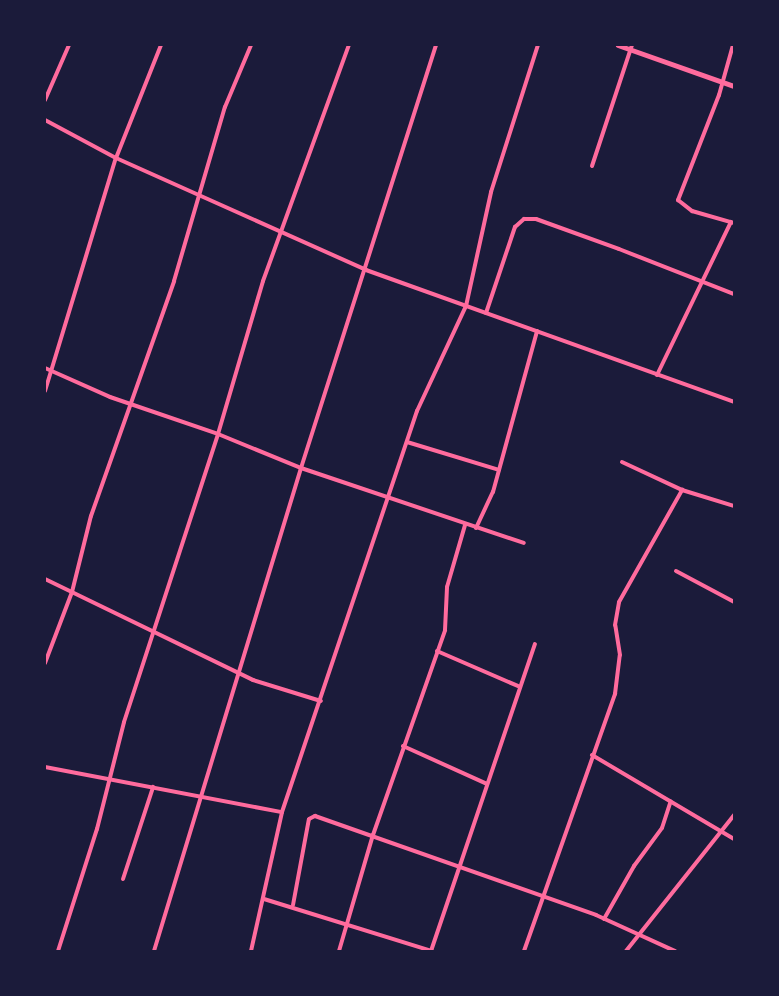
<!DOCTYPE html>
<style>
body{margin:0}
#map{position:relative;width:779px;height:996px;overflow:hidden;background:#1b1b3a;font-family:"Work Sans",sans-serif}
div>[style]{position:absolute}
.minor>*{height:4px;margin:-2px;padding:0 2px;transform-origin:2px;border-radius:2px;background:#ff6b9d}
.tertiary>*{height:4.5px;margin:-2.25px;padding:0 2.25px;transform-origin:2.25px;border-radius:2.25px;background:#ff6b9d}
span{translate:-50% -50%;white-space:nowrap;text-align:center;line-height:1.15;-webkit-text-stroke:6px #1b1b3a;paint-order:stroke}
.frame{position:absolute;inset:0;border:46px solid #1b1b3a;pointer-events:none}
</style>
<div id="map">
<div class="minor">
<i style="left:733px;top:45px;width:52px;rotate:105.6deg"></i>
<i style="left:719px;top:95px;width:113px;rotate:111.3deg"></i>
<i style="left:678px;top:200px;width:18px;rotate:38deg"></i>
<i style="left:692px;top:211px;width:44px;rotate:15.9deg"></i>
<i style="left:45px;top:100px;width:60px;rotate:-66.4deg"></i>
<i style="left:45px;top:120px;width:81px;rotate:28.2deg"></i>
<i style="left:116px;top:158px;width:274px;rotate:24.1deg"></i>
<i style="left:366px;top:270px;width:391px;rotate:19.7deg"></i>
<i style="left:592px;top:166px;width:127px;rotate:-71.7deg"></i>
<i style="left:486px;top:313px;width:91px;rotate:-71.4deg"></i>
<i style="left:515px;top:227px;width:12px;rotate:-42deg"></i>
<i style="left:524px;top:219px;width:12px"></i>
<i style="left:536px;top:219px;width:88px;rotate:19.9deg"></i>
<i style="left:619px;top:249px;width:123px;rotate:21.4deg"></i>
<i style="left:45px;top:368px;width:71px;rotate:24deg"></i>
<i style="left:110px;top:397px;width:114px;rotate:18.9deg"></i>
<i style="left:218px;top:434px;width:90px;rotate:22.3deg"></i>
<i style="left:301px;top:468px;width:235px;rotate:18.6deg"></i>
<i style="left:657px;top:375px;width:170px;rotate:-64.2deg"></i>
<i style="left:45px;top:391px;width:244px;rotate:-73.1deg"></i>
<i style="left:116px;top:158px;width:122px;rotate:-68.3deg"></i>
<i style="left:407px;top:442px;width:96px;rotate:16.9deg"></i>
<i style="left:622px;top:462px;width:66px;rotate:25deg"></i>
<i style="left:682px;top:490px;width:54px;rotate:17.1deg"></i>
<i style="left:476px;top:528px;width:40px;rotate:-65deg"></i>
<i style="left:493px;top:492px;width:167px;rotate:-74.7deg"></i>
<i style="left:676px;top:571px;width:66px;rotate:28.1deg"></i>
<i style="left:45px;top:579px;width:231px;rotate:25.9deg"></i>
<i style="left:253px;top:680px;width:71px;rotate:17.2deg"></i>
<i style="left:437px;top:651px;width:88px;rotate:23.4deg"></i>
<i style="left:45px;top:663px;width:76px;rotate:-69.2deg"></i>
<i style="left:72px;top:592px;width:78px;rotate:-76deg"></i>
<i style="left:91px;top:516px;width:249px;rotate:-70.5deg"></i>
<i style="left:174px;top:281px;width:181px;rotate:-73.7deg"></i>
<i style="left:225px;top:107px;width:67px;rotate:-67.2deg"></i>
<i style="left:403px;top:746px;width:92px;rotate:24.3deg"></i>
<i style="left:592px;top:755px;width:165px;rotate:30.6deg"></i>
<i style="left:45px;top:767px;width:241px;rotate:10.8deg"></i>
<i style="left:123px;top:879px;width:97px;rotate:-71.9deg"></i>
<i style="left:264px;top:899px;width:176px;rotate:17.2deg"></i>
<i style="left:293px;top:905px;width:87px;rotate:-79.5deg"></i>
<i style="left:309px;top:819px;width:7px;rotate:-27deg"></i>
<i style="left:315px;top:816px;width:298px;rotate:19.4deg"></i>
<i style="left:596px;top:915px;width:87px;rotate:24.5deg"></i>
<i style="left:604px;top:919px;width:61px;rotate:-60.5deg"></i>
<i style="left:634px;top:866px;width:47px;rotate:-53.6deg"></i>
<i style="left:662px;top:828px;width:28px;rotate:-72deg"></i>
<i style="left:58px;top:951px;width:128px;rotate:-72.3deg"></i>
<i style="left:97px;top:829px;width:110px;rotate:-75.8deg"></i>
<i style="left:124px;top:722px;width:303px;rotate:-71.9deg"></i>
<i style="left:218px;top:434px;width:159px;rotate:-73.6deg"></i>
<i style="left:263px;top:281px;width:251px;rotate:-70deg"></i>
<i style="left:154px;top:951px;width:505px;rotate:-73.07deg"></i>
<i style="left:301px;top:468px;width:444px;rotate:-72.3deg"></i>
<i style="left:251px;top:951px;width:142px;rotate:-77.4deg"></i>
<i style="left:282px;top:812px;width:423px;rotate:-71.4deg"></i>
<i style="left:417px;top:411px;width:116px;rotate:-65deg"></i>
<i style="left:466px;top:306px;width:117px;rotate:-77.6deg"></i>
<i style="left:491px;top:192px;width:154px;rotate:-72.3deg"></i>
<i style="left:339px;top:951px;width:121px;rotate:-73.7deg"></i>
<i style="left:373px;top:835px;width:217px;rotate:-70.6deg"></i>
<i style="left:445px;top:630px;width:43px;rotate:-87.3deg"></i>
<i style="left:447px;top:587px;width:65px;rotate:-73.8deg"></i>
<i style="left:431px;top:951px;width:324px;rotate:-71.3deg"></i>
<i style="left:524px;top:951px;width:273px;rotate:-70.5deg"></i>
<i style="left:615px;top:694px;width:39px;rotate:-83deg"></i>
<i style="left:620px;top:655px;width:30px;rotate:-99deg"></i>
<i style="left:615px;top:625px;width:23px;rotate:-80deg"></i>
<i style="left:619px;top:602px;width:129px;rotate:-60.6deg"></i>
<i style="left:626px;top:951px;width:174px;rotate:-51.5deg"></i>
</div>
<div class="tertiary">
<i style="left:618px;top:45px;width:123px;rotate:19.5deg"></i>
</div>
<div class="frame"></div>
</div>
